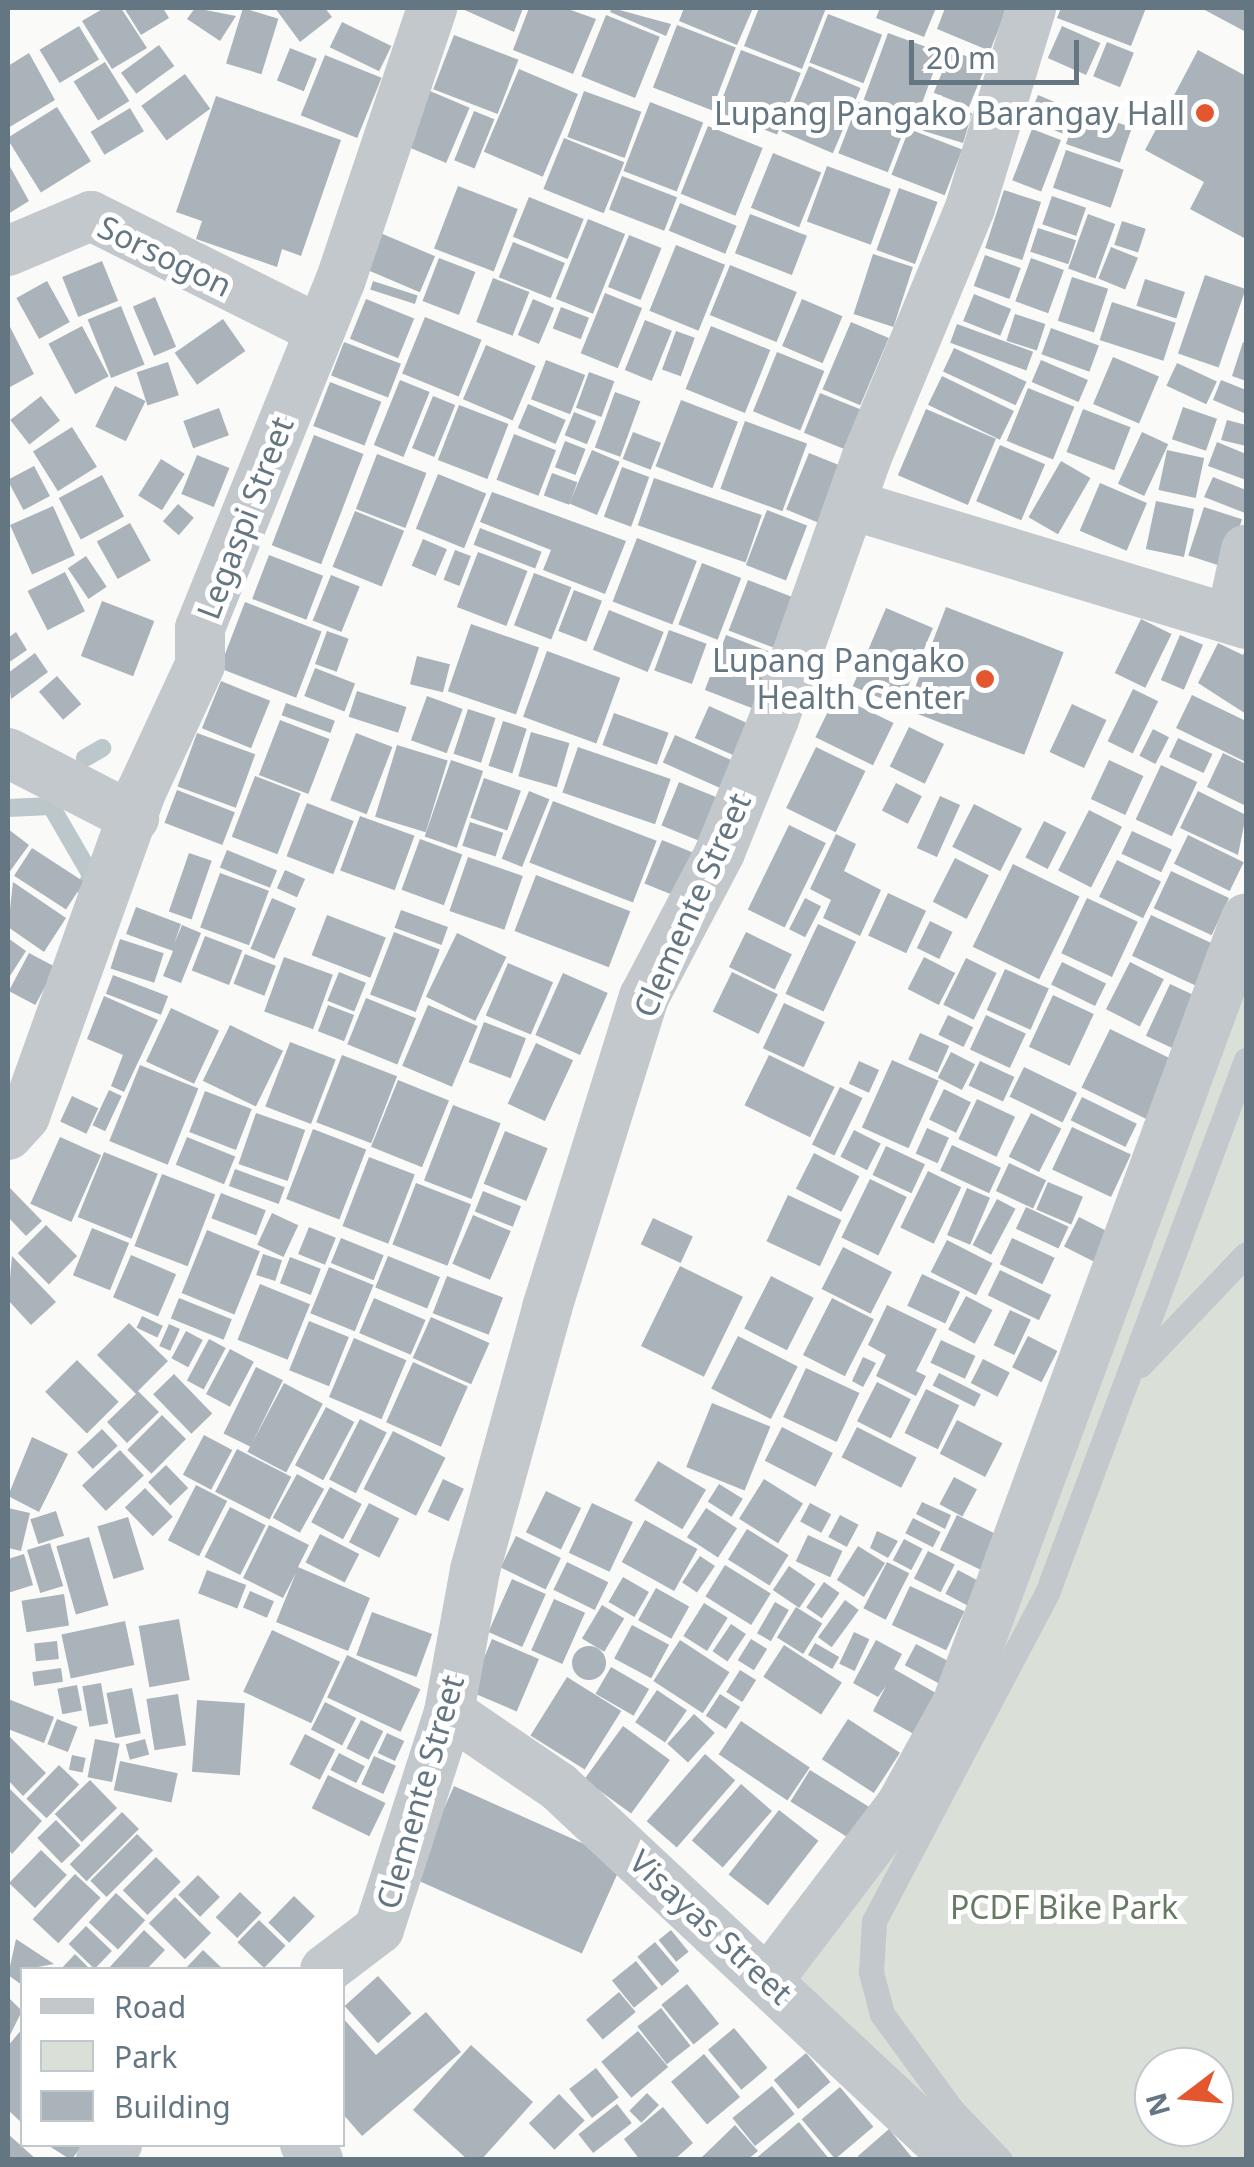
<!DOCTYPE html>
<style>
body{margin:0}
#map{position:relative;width:1254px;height:2167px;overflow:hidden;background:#fafaf8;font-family:"Noto Sans",sans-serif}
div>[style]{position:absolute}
.green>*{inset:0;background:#dadfd7}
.stream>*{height:18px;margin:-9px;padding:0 9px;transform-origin:9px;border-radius:9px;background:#bbc7cb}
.building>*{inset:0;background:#aab3b9;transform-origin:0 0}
.round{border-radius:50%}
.lane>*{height:25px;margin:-12.5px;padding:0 12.5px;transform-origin:12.5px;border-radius:12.5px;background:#c3c8cc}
.street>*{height:50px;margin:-25px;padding:0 25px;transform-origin:25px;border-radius:25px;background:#c3c8cc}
.dots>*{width:28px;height:28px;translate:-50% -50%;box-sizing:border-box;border:5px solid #fff;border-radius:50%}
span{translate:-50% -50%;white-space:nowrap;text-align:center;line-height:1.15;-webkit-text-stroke:10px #fff;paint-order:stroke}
.poi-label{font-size:32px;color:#657683}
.right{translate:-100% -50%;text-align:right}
.street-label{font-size:32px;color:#657683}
.park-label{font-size:32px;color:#687a64}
.frame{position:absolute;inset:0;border:10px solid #657683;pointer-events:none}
.legend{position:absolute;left:20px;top:1967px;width:325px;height:180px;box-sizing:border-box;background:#fff;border:2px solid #c1c8cd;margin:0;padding:12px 18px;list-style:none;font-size:30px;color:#657683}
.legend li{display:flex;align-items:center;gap:20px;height:50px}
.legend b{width:50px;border:2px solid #c1c8cd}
.north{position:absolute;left:1134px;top:2047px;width:100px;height:100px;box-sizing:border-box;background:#fff;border:2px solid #c1c8cd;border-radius:50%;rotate:254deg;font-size:28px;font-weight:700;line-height:40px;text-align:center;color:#657683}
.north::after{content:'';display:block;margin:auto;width:35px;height:45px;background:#e4572e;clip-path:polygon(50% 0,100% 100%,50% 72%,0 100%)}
.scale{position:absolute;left:909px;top:40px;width:170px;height:45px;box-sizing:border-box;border:5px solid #657683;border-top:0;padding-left:12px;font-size:30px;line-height:35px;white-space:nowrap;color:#657683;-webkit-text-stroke:8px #fff;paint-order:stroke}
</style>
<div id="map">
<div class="green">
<i style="clip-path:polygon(evenodd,1246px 970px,1246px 2159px,979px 2159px,796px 1977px,916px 1803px,1246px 970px,1154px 2067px,1214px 2067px,1214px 2127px,1154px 2127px,1154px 2067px)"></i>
</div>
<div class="stream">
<i style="left:85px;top:758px;width:20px;rotate:-30deg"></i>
<i style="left:8px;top:808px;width:43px;rotate:-2.7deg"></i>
<i style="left:51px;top:806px;width:80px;rotate:59.9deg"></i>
<i style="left:91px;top:875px;width:15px;rotate:110deg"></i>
</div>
<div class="building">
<i style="clip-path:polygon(104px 8px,121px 8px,147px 48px,112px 69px,82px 21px)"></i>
<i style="clip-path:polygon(124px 8px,163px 8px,169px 18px,141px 35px)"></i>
<i style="clip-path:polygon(195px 8px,236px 16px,220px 41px,187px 19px)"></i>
<i style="left:243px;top:8px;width:37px;height:58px;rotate:17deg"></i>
<i style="clip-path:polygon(275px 8px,325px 8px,332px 17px,300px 42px)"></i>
<i style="clip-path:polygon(460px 8px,523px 8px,514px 32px)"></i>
<i style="clip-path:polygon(529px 8px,565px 8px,596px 19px,573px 74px,513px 50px)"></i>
<i style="clip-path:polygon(612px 8px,671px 24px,666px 36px,610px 12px)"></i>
<i style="clip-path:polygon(684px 8px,753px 8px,737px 45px,679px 21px)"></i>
<i style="clip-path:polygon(759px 8px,826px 8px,802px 69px,744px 46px)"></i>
<i style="clip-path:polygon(880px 8px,936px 8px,924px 37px,876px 18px)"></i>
<i style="clip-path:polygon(945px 8px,1007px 8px,990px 51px,937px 29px)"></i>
<i style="clip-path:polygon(1061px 8px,1146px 8px,1131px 46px,1057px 18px)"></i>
<i style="clip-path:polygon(1201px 8px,1246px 8px,1246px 32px)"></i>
<i style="left:828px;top:14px;width:58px;height:52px;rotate:21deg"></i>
<i style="left:606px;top:15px;width:58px;height:66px;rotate:22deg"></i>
<i style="left:342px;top:22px;width:55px;height:28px;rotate:26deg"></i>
<i style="left:677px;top:25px;width:63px;height:67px;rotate:21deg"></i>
<i style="left:79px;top:26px;width:39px;height:46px;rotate:59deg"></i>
<i style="left:1062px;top:26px;width:42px;height:35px;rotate:24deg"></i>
<i style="left:888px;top:33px;width:56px;height:71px;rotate:20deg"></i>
<i style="left:454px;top:35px;width:69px;height:58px;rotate:21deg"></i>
<i style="left:1107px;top:42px;width:29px;height:37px;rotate:22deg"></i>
<i style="left:159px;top:45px;width:26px;height:47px;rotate:54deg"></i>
<i style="left:290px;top:48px;width:29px;height:35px;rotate:22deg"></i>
<i style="left:741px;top:50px;width:64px;height:66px;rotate:21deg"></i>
<i style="left:951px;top:50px;width:38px;height:46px;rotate:22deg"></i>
<i style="clip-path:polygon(1198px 50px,1246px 76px,1246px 239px,1190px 209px,1204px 182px,1145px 150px)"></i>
<i style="clip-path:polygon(29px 53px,55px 100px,8px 128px,8px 66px)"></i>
<i style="left:325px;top:55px;width:61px;height:65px;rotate:22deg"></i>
<i style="left:105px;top:62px;width:46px;height:37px;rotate:58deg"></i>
<i style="left:809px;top:66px;width:56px;height:71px;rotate:23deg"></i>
<i style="left:519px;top:69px;width:64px;height:90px;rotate:23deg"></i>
<i style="left:185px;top:74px;width:43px;height:54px;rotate:54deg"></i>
<i style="left:430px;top:91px;width:43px;height:60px;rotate:23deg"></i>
<i style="left:584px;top:91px;width:61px;height:49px;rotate:20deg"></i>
<i style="left:1038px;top:95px;width:38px;height:26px;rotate:23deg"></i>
<i style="clip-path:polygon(216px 96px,341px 140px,301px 256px,282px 249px,277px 267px,196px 239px,202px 221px,176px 212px)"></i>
<i style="left:932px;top:101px;width:42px;height:31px;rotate:17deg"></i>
<i style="left:650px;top:102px;width:57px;height:74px;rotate:21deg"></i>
<i style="left:858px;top:102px;width:53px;height:55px;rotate:21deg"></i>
<i style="left:57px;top:107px;width:64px;height:59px;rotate:58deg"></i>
<i style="left:130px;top:108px;width:27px;height:46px;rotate:59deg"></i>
<i style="left:1078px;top:109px;width:57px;height:37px;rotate:19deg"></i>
<i style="left:474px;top:111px;width:22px;height:53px;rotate:22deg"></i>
<i style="left:708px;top:126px;width:59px;height:73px;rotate:22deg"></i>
<i style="left:909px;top:129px;width:57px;height:49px;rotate:21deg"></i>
<i style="left:1032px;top:129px;width:31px;height:55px;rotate:21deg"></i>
<i style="left:564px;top:138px;width:65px;height:55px;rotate:22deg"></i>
<i style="left:1066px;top:150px;width:61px;height:40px;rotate:19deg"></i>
<i style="left:773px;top:153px;width:52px;height:59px;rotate:22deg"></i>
<i style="clip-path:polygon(8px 163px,29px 201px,8px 214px)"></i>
<i style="left:827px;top:166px;width:68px;height:59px;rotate:20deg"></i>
<i style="left:622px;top:176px;width:59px;height:36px;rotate:21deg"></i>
<i style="left:458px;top:186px;width:64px;height:67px;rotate:21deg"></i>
<i style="left:899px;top:188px;width:41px;height:66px;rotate:20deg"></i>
<i style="left:1004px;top:190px;width:39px;height:61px;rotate:18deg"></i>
<i style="left:1052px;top:196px;width:36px;height:30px;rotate:19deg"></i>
<i style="left:529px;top:197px;width:59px;height:43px;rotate:22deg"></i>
<i style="left:680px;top:203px;width:61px;height:30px;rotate:22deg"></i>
<i style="left:750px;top:214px;width:61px;height:42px;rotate:21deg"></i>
<i style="left:1088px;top:214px;width:29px;height:58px;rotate:20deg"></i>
<i style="left:588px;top:219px;width:40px;height:86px;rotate:22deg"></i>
<i style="left:1122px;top:221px;width:25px;height:25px;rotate:18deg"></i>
<i style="left:1038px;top:228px;width:40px;height:25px;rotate:18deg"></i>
<i style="left:378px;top:232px;width:62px;height:39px;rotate:23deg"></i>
<i style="left:629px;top:235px;width:35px;height:56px;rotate:22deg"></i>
<i style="left:513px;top:242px;width:56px;height:38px;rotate:22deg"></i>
<i style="left:676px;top:245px;width:53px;height:71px;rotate:22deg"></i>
<i style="left:1111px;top:247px;width:29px;height:34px;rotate:22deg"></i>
<i style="left:873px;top:254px;width:42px;height:63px;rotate:18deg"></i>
<i style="left:985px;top:255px;width:38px;height:33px;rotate:20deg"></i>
<i style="left:439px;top:258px;width:39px;height:46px;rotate:21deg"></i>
<i style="left:1031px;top:258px;width:35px;height:46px;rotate:20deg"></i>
<i style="left:102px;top:261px;width:43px;height:43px;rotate:68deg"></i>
<i style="left:730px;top:265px;width:72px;height:54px;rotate:22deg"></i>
<i style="left:1205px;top:275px;width:43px;height:83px;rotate:19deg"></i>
<i style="left:1072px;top:277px;width:38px;height:46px;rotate:18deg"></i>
<i style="left:493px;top:278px;width:39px;height:47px;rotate:21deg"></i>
<i style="left:1145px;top:279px;width:42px;height:28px;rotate:18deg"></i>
<i style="left:47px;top:281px;width:47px;height:35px;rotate:61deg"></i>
<i style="left:373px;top:281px;width:47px;height:9px;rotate:18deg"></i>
<i style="left:605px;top:293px;width:40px;height:65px;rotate:22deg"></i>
<i style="left:974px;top:294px;width:40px;height:29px;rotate:22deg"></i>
<i style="left:155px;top:297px;width:54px;height:24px;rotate:67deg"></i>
<i style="left:366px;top:299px;width:52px;height:43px;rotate:22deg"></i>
<i style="left:533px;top:299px;width:23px;height:39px;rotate:23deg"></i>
<i style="left:802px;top:299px;width:44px;height:51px;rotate:23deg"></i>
<i style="left:1112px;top:302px;width:67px;height:40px;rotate:18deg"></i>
<i style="left:121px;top:306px;width:63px;height:36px;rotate:68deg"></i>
<i style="left:561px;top:307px;width:30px;height:23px;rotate:21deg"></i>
<i style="left:1015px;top:314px;width:32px;height:28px;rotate:18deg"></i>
<i style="left:425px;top:317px;width:61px;height:61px;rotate:22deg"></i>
<i style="left:223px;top:319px;width:39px;height:59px;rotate:55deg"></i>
<i style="left:645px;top:320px;width:29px;height:54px;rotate:22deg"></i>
<i style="left:851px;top:322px;width:41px;height:73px;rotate:23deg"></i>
<i style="clip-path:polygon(8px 323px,34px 374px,10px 387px,8px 381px)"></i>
<i style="left:957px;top:324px;width:81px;height:20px;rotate:20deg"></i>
<i style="left:82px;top:326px;width:57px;height:38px;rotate:62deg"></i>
<i style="left:711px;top:326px;width:64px;height:68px;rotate:22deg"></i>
<i style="left:1051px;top:328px;width:51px;height:28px;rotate:20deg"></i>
<i style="left:676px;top:331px;width:20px;height:41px;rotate:20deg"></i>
<i style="left:344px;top:342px;width:61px;height:36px;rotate:21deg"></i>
<i style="clip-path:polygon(1243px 342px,1246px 344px,1246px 381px,1232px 376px)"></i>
<i style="left:486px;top:345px;width:54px;height:59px;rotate:23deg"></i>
<i style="left:954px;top:348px;width:80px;height:26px;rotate:25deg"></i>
<i style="left:777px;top:352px;width:51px;height:64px;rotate:22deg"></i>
<i style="left:1113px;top:357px;width:50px;height:51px;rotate:23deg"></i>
<i style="left:546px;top:360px;width:42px;height:42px;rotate:21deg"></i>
<i style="left:1041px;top:360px;width:51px;height:24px;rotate:23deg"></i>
<i style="left:168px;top:362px;width:35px;height:33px;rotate:72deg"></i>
<i style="left:1177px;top:363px;width:44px;height:25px;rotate:25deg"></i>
<i style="left:589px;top:372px;width:27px;height:38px;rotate:20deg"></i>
<i style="left:942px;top:376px;width:80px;height:32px;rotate:26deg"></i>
<i style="left:400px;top:380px;width:32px;height:70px;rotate:22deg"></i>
<i style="clip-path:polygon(1221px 380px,1246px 390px,1246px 414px,1213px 400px)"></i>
<i style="left:330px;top:382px;width:55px;height:47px;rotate:21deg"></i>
<i style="left:115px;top:386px;width:34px;height:45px;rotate:26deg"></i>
<i style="left:1028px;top:388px;width:50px;height:57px;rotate:22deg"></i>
<i style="left:615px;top:392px;width:27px;height:59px;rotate:20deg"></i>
<i style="left:820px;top:393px;width:50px;height:43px;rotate:22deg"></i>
<i style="left:41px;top:396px;width:31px;height:39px;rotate:52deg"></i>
<i style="left:433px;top:396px;width:24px;height:56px;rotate:22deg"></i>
<i style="left:681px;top:400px;width:61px;height:71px;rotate:21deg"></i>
<i style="left:528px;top:404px;width:41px;height:26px;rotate:23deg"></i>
<i style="left:459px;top:405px;width:53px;height:59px;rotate:21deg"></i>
<i style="left:1183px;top:407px;width:36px;height:34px;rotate:19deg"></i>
<i style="left:219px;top:408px;width:29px;height:38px;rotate:70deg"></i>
<i style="left:926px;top:409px;width:76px;height:72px;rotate:23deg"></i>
<i style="left:1083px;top:409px;width:51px;height:46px;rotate:21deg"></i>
<i style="left:574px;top:412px;width:24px;height:25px;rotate:22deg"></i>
<i style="clip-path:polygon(1227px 420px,1246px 425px,1246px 446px,1221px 440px)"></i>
<i style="left:745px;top:421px;width:66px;height:72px;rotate:20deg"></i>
<i style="left:72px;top:427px;width:47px;height:46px;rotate:58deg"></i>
<i style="left:633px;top:432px;width:30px;height:29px;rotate:21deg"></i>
<i style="left:1142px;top:432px;width:29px;height:57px;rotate:25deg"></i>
<i style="left:514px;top:434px;width:45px;height:49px;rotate:21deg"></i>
<i style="left:314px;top:435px;width:53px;height:118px;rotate:21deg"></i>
<i style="left:565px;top:441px;width:22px;height:28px;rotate:21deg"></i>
<i style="clip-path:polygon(1217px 442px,1246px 454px,1246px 480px,1208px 466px)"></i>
<i style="left:1000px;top:445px;width:49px;height:61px;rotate:23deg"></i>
<i style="left:592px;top:450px;width:30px;height:58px;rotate:23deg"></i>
<i style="left:1167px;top:450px;width:38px;height:41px;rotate:12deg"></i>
<i style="left:809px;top:453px;width:35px;height:61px;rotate:22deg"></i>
<i style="left:377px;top:454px;width:53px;height:59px;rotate:21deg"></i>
<i style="left:197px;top:455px;width:35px;height:42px;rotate:22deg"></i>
<i style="left:161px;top:459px;width:28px;height:43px;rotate:32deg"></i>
<i style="left:1061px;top:461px;width:34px;height:65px;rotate:30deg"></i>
<i style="left:34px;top:466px;width:34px;height:30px;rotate:62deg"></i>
<i style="left:622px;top:467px;width:29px;height:53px;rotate:20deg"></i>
<i style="left:552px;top:473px;width:27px;height:24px;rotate:20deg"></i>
<i style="left:438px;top:474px;width:52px;height:59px;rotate:22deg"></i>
<i style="left:102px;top:475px;width:47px;height:49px;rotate:62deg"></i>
<i style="clip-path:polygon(1213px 477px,1246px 490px,1245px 513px,1204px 497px)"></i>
<i style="left:654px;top:478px;width:114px;height:50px;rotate:19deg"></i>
<i style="left:1100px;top:483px;width:51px;height:52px;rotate:23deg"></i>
<i style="clip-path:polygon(492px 492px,626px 541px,605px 594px,543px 570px,551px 550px,480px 522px)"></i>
<i style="left:1156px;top:501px;width:39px;height:49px;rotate:12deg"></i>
<i style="left:178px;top:504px;width:21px;height:23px;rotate:41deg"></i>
<i style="left:53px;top:506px;width:54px;height:47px;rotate:66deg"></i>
<i style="left:1204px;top:507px;width:40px;height:51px;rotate:18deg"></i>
<i style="left:767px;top:510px;width:43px;height:59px;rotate:21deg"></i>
<i style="left:355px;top:511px;width:53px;height:60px;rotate:22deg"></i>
<i style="left:130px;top:523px;width:43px;height:38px;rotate:61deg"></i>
<i style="left:480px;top:528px;width:66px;height:18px;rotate:21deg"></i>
<i style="left:637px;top:538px;width:64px;height:68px;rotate:21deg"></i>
<i style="left:423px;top:539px;width:26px;height:29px;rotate:23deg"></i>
<i style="left:455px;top:550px;width:17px;height:32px;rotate:21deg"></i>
<i style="left:478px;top:552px;width:53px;height:59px;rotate:21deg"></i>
<i style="left:269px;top:555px;width:58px;height:47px;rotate:21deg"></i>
<i style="left:86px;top:556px;width:37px;height:22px;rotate:56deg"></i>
<i style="left:702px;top:563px;width:42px;height:66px;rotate:21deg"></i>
<i style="left:65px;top:572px;width:44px;height:42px;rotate:63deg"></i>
<i style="left:534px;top:573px;width:40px;height:56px;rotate:21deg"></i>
<i style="left:331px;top:575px;width:31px;height:49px;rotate:22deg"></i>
<i style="left:748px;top:580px;width:50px;height:54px;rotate:21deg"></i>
<i style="left:574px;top:590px;width:30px;height:44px;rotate:21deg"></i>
<i style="left:102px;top:601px;width:56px;height:59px;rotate:21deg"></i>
<i style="left:245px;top:602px;width:82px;height:71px;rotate:21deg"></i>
<i style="left:946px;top:607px;width:126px;height:110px;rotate:21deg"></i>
<i style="left:886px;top:608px;width:51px;height:85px;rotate:23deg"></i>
<i style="left:609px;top:610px;width:59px;height:43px;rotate:22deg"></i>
<i style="left:1141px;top:619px;width:34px;height:60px;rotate:26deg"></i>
<i style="left:471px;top:624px;width:72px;height:71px;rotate:19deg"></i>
<i style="left:669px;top:630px;width:40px;height:43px;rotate:20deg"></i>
<i style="left:327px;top:631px;width:23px;height:35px;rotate:20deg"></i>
<i style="clip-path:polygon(16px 632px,27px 650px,8px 663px,8px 638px)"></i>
<i style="left:726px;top:635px;width:53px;height:59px;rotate:21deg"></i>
<i style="left:1180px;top:635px;width:25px;height:49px;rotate:23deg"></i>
<i style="clip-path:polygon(1218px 643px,1243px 655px,1246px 647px,1246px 714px,1198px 683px)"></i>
<i style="left:547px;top:651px;width:78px;height:70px;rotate:20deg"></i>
<i style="clip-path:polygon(35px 653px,48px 672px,11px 699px,8px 673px)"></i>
<i style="left:417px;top:656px;width:34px;height:29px;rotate:14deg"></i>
<i style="left:315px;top:668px;width:43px;height:30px;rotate:21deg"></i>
<i style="left:57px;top:676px;width:37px;height:24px;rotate:49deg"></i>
<i style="left:221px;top:681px;width:53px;height:51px;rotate:22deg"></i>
<i style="left:1133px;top:689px;width:28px;height:58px;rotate:26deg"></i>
<i style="left:357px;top:691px;width:52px;height:27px;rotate:18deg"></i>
<i style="left:836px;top:695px;width:64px;height:47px;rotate:26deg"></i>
<i style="clip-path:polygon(1192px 695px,1246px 721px,1246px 762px,1176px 728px)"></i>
<i style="left:427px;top:696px;width:38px;height:47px;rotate:20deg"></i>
<i style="left:286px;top:703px;width:52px;height:13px;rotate:20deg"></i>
<i style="left:1072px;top:704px;width:38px;height:53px;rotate:25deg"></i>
<i style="left:709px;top:706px;width:46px;height:35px;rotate:24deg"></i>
<i style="left:468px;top:709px;width:29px;height:47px;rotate:18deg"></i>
<i style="left:614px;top:713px;width:58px;height:34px;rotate:20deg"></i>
<i style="left:280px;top:720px;width:53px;height:59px;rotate:21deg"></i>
<i style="left:503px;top:721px;width:25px;height:47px;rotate:18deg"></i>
<i style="left:909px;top:727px;width:39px;height:44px;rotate:26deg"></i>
<i style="left:1153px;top:729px;width:18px;height:30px;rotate:27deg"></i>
<i style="left:531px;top:732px;width:40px;height:46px;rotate:16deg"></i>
<i style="left:197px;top:733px;width:62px;height:57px;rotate:20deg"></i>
<i style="left:356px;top:733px;width:39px;height:72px;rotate:21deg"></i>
<i style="left:675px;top:735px;width:64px;height:30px;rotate:24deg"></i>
<i style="left:1178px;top:738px;width:38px;height:21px;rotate:25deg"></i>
<i style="left:397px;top:745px;width:53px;height:75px;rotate:17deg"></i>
<i style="left:578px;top:747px;width:98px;height:48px;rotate:19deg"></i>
<i style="left:816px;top:747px;width:55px;height:68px;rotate:26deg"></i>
<i style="clip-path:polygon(1223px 753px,1246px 764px,1246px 806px,1207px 787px)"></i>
<i style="left:451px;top:760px;width:34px;height:81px;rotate:19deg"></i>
<i style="left:1109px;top:760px;width:38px;height:43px;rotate:25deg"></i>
<i style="left:1161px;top:765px;width:40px;height:60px;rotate:25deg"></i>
<i style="left:255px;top:776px;width:49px;height:65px;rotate:21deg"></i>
<i style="left:484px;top:778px;width:39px;height:42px;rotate:19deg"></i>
<i style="left:679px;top:782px;width:48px;height:47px;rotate:22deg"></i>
<i style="left:896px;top:783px;width:29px;height:31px;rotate:27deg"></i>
<i style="left:177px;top:790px;width:62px;height:35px;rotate:21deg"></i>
<i style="left:529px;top:791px;width:22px;height:73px;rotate:22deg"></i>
<i style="clip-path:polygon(1198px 791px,1246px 815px,1238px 855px,1180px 828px)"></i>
<i style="left:940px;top:796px;width:22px;height:57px;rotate:24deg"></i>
<i style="left:553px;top:801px;width:111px;height:66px;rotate:21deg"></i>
<i style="left:307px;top:803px;width:50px;height:57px;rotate:21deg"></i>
<i style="left:974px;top:804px;width:54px;height:48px;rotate:27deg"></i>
<i style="left:1089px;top:810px;width:37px;height:68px;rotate:27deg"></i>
<i style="left:360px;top:816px;width:58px;height:58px;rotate:20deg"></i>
<i style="left:1044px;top:821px;width:25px;height:41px;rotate:27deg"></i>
<i style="left:470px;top:822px;width:35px;height:25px;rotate:18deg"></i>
<i style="left:789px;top:825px;width:41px;height:94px;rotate:26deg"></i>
<i style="clip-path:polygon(8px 829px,29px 845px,8px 874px)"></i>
<i style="left:1132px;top:831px;width:44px;height:25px;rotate:25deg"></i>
<i style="clip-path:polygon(836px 834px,856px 844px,844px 871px,881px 890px,860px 936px,823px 918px,831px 900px,810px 889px)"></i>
<i style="left:1188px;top:835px;width:62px;height:32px;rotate:26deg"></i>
<i style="left:420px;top:839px;width:45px;height:54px;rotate:20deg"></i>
<i style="left:662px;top:840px;width:38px;height:47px;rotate:22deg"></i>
<i style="left:32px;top:848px;width:62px;height:33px;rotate:33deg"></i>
<i style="left:227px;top:850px;width:54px;height:19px;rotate:22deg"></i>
<i style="left:189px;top:853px;width:24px;height:62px;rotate:19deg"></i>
<i style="left:468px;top:857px;width:58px;height:57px;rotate:19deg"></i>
<i style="left:955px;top:858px;width:38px;height:49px;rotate:27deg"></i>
<i style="left:1117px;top:860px;width:49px;height:41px;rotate:26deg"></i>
<i style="left:1013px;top:864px;width:74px;height:92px;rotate:26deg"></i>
<i style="left:285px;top:870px;width:22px;height:20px;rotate:24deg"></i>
<i style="left:1171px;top:871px;width:64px;height:41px;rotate:25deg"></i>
<i style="left:220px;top:873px;width:52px;height:58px;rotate:20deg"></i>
<i style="left:536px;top:875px;width:101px;height:60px;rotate:21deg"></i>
<i style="clip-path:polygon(13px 882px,66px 918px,44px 952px,8px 927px)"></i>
<i style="left:888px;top:893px;width:42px;height:47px;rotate:25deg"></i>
<i style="left:272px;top:898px;width:26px;height:55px;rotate:23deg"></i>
<i style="left:805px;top:898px;width:18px;height:35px;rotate:27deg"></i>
<i style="left:1087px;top:898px;width:56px;height:61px;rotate:25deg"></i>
<i style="clip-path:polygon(136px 907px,181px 924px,174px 944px,182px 925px,201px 933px,181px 983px,163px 976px,173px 951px,126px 934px)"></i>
<i style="left:401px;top:910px;width:50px;height:19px;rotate:20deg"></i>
<i style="left:327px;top:915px;width:63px;height:43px;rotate:21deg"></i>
<i style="left:1151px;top:915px;width:73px;height:45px;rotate:25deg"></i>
<i style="left:930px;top:921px;width:25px;height:30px;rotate:26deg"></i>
<i style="left:818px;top:924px;width:42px;height:77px;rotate:25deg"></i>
<i style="left:394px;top:932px;width:49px;height:67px;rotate:21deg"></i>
<i style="left:746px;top:932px;width:51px;height:39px;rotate:26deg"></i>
<i style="left:457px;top:933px;width:55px;height:71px;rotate:26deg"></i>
<i style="left:205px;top:936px;width:40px;height:37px;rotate:21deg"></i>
<i style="clip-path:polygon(8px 938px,26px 951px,8px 979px)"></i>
<i style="left:120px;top:939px;width:46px;height:31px;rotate:18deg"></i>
<i style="left:29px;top:953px;width:30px;height:43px;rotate:28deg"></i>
<i style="left:245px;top:954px;width:33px;height:32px;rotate:21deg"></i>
<i style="left:284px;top:957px;width:52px;height:58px;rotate:20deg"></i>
<i style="left:924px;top:957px;width:35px;height:36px;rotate:27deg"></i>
<i style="left:966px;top:958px;width:34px;height:52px;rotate:26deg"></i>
<i style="left:1062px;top:962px;width:49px;height:25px;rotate:26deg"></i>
<i style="left:1130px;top:962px;width:38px;height:53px;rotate:27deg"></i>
<i style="left:508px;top:963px;width:49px;height:57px;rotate:23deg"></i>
<i style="left:1005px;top:969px;width:48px;height:45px;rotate:24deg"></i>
<i style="left:339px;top:972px;width:29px;height:31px;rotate:22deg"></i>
<i style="left:732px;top:972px;width:51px;height:44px;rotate:26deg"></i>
<i style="left:563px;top:973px;width:49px;height:68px;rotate:24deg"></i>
<i style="left:113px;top:975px;width:59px;height:20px;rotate:21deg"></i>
<i style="left:1170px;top:984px;width:29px;height:57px;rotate:25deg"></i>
<i style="left:1053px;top:995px;width:45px;height:57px;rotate:25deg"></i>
<i style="clip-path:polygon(104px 996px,158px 1020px,124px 1092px,111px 1086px,123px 1055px,87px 1039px)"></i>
<i style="left:366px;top:998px;width:54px;height:50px;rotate:22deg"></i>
<i style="left:784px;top:1003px;width:45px;height:50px;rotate:25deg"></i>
<i style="left:328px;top:1005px;width:28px;height:28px;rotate:21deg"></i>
<i style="left:428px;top:1005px;width:54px;height:66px;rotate:23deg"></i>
<i style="left:171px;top:1008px;width:53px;height:59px;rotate:25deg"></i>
<i style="left:948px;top:1015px;width:28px;height:22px;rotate:26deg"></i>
<i style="left:986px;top:1015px;width:44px;height:38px;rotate:25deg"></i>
<i style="left:484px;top:1022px;width:45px;height:43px;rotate:21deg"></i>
<i style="left:230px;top:1025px;width:59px;height:62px;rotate:26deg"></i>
<i style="left:1110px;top:1029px;width:74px;height:65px;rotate:26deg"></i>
<i style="left:920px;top:1033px;width:32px;height:29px;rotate:24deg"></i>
<i style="left:290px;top:1042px;width:49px;height:69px;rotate:21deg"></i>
<i style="left:536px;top:1043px;width:41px;height:67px;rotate:25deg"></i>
<i style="left:951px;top:1052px;width:27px;height:29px;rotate:27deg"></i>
<i style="left:342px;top:1055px;width:59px;height:72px;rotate:21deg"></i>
<i style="left:769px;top:1055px;width:73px;height:56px;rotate:26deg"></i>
<i style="left:892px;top:1060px;width:51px;height:74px;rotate:24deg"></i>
<i style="left:859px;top:1061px;width:22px;height:25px;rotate:24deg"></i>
<i style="left:980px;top:1061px;width:38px;height:27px;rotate:25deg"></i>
<i style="left:140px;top:1065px;width:63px;height:82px;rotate:22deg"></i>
<i style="left:1024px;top:1067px;width:59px;height:33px;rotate:26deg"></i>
<i style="left:398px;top:1080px;width:55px;height:72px;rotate:22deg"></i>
<i style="left:840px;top:1087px;width:25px;height:64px;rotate:26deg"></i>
<i style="left:944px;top:1089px;width:30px;height:34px;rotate:26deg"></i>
<i style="left:109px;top:1090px;width:14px;height:39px;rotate:25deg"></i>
<i style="left:205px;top:1091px;width:50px;height:44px;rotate:21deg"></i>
<i style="left:72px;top:1096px;width:29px;height:28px;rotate:25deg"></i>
<i style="left:1082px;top:1097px;width:61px;height:26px;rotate:26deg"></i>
<i style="left:977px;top:1099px;width:42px;height:44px;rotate:25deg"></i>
<i style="left:453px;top:1105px;width:51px;height:81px;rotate:21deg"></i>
<i style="left:256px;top:1113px;width:52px;height:54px;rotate:19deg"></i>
<i style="left:1031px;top:1113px;width:34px;height:49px;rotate:27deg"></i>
<i style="left:1072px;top:1127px;width:65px;height:47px;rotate:25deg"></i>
<i style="left:927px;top:1128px;width:24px;height:28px;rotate:24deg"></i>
<i style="left:313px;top:1129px;width:57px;height:75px;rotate:21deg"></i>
<i style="left:854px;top:1130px;width:30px;height:30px;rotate:27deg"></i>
<i style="left:505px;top:1131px;width:46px;height:57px;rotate:22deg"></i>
<i style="left:60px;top:1137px;width:45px;height:73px;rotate:24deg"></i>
<i style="left:187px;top:1137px;width:52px;height:30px;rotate:22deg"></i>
<i style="left:952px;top:1145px;width:54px;height:28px;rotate:25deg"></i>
<i style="left:886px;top:1146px;width:43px;height:32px;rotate:25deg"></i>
<i style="left:104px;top:1152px;width:58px;height:70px;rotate:22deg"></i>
<i style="left:814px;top:1153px;width:51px;height:40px;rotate:27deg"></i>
<i style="left:369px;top:1157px;width:49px;height:74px;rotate:21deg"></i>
<i style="left:1009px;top:1163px;width:41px;height:31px;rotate:25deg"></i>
<i style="left:235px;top:1169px;width:53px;height:18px;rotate:20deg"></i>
<i style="left:928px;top:1171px;width:37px;height:63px;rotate:26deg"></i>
<i style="left:162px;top:1174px;width:57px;height:77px;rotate:21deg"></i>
<i style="left:870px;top:1179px;width:41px;height:65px;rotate:26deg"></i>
<i style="left:1048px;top:1182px;width:38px;height:30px;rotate:23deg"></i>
<i style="left:416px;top:1183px;width:59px;height:66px;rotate:21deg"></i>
<i style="clip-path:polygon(8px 1186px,42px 1221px,26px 1236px,8px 1217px)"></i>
<i style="left:967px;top:1188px;width:25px;height:51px;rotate:23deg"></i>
<i style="left:483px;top:1191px;width:41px;height:22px;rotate:22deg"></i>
<i style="left:221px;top:1193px;width:48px;height:27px;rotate:21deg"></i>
<i style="left:788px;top:1195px;width:59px;height:51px;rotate:25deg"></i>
<i style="left:997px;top:1199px;width:21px;height:52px;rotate:28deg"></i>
<i style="left:1026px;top:1207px;width:47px;height:24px;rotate:25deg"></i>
<i style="left:272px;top:1213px;width:29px;height:35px;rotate:25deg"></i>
<i style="left:473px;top:1215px;width:41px;height:53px;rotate:23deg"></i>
<i style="left:1079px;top:1217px;width:36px;height:33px;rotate:27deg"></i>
<i style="left:653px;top:1218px;width:44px;height:29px;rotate:25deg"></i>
<i style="left:46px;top:1225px;width:44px;height:40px;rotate:45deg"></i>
<i style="left:309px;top:1227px;width:29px;height:29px;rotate:22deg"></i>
<i style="left:92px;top:1228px;width:40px;height:51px;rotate:22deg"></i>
<i style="left:207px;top:1230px;width:57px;height:68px;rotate:22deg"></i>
<i style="left:341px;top:1238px;width:46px;height:27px;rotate:22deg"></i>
<i style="left:1012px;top:1238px;width:47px;height:29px;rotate:25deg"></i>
<i style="left:947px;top:1240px;width:51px;height:36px;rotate:27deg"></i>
<i style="left:843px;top:1247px;width:55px;height:47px;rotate:27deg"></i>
<i style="left:263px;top:1254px;width:20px;height:22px;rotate:18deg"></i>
<i style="left:131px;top:1255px;width:49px;height:46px;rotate:23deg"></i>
<i style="clip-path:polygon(12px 1256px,56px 1302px,31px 1325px,8px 1300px)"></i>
<i style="left:388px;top:1256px;width:56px;height:34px;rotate:22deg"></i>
<i style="left:290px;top:1257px;width:33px;height:28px;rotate:21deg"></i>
<i style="left:680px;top:1266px;width:70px;height:89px;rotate:26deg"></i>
<i style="left:329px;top:1267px;width:48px;height:50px;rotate:22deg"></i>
<i style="left:1000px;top:1270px;width:57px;height:28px;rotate:26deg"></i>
<i style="left:922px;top:1274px;width:42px;height:35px;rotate:25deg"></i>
<i style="left:447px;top:1276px;width:60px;height:40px;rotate:21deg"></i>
<i style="left:771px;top:1276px;width:48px;height:59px;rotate:27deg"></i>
<i style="left:260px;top:1284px;width:54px;height:60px;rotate:22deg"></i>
<i style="left:966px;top:1296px;width:30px;height:38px;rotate:28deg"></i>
<i style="left:179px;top:1298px;width:57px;height:22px;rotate:22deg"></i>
<i style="left:374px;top:1298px;width:56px;height:38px;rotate:23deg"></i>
<i style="left:832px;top:1298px;width:47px;height:64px;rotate:27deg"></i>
<i style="clip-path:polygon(887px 1305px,937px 1329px,916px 1371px,926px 1376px,916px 1396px,876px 1376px,886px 1355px,868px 1345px)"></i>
<i style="left:1010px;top:1310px;width:23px;height:39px;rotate:25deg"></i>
<i style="left:142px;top:1316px;width:23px;height:13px;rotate:25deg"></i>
<i style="left:431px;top:1317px;width:64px;height:45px;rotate:24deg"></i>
<i style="left:309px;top:1321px;width:43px;height:53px;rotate:22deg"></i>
<i style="clip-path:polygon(129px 1323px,168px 1361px,138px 1391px,159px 1412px,127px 1443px,107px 1422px,136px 1394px,97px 1355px)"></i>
<i style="left:169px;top:1324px;width:12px;height:24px;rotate:24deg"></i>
<i style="left:186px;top:1331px;width:19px;height:31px;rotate:28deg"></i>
<i style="left:738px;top:1336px;width:67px;height:59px;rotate:27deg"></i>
<i style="left:1028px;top:1336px;width:33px;height:35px;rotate:27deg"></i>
<i style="left:354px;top:1338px;width:57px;height:64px;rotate:23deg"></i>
<i style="left:209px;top:1339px;width:19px;height:47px;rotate:28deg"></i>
<i style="left:941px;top:1340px;width:38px;height:25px;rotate:25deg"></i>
<i style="left:230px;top:1349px;width:27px;height:51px;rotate:28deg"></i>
<i style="clip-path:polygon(863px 1357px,876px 1363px,863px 1387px,852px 1381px)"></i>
<i style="left:983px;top:1359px;width:30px;height:27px;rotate:27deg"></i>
<i style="left:77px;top:1360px;width:59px;height:45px;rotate:45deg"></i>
<i style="left:413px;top:1362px;width:60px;height:66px;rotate:24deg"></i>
<i style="left:256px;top:1367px;width:30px;height:74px;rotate:26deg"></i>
<i style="left:806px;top:1368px;width:59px;height:54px;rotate:25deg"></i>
<i style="left:939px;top:1373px;width:47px;height:14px;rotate:27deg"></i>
<i style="left:174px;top:1374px;width:55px;height:29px;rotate:46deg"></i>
<i style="left:877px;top:1382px;width:38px;height:44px;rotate:27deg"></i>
<i style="left:284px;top:1383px;width:44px;height:78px;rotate:28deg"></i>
<i style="left:926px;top:1389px;width:37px;height:49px;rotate:26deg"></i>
<i style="left:712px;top:1403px;width:63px;height:69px;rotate:22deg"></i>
<i style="left:326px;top:1407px;width:32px;height:66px;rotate:28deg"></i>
<i style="left:162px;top:1415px;width:34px;height:49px;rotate:45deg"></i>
<i style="left:360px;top:1419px;width:30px;height:68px;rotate:27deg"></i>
<i style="left:957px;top:1420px;width:51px;height:38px;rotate:27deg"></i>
<i style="left:782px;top:1427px;width:57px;height:38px;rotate:27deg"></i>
<i style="left:857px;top:1427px;width:67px;height:34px;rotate:27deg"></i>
<i style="left:102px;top:1429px;width:23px;height:34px;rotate:47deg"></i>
<i style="left:393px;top:1431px;width:59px;height:65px;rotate:27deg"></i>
<i style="left:204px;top:1435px;width:32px;height:45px;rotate:28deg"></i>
<i style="clip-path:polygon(32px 1437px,68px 1454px,39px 1512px,8px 1496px)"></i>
<i style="left:237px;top:1449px;width:61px;height:48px;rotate:27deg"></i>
<i style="left:120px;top:1450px;width:35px;height:52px;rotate:47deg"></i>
<i style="left:658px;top:1461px;width:56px;height:46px;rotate:31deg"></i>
<i style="left:166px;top:1465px;width:32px;height:25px;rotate:46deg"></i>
<i style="left:297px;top:1474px;width:31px;height:50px;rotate:29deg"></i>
<i style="left:954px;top:1477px;width:26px;height:31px;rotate:28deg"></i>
<i style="left:443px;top:1479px;width:23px;height:36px;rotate:25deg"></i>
<i style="left:764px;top:1479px;width:46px;height:47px;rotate:32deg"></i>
<i style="left:719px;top:1484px;width:28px;height:21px;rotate:32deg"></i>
<i style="left:196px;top:1485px;width:35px;height:62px;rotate:27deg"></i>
<i style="left:330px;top:1487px;width:36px;height:40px;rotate:28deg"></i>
<i style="left:145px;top:1488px;width:40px;height:28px;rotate:46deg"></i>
<i style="left:546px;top:1491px;width:39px;height:46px;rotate:26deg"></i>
<i style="clip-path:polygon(922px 1502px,951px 1515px,945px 1529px,916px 1514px)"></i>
<i style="left:369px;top:1503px;width:34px;height:44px;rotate:27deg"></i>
<i style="left:592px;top:1503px;width:45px;height:55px;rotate:25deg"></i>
<i style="left:810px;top:1503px;width:24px;height:21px;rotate:28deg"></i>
<i style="left:230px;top:1507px;width:40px;height:56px;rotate:27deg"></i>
<i style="clip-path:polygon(8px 1508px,30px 1513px,21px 1551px,8px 1548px)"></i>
<i style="left:706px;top:1508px;width:37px;height:35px;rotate:33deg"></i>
<i style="left:56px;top:1511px;width:26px;height:27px;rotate:72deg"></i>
<i style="left:840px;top:1515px;width:21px;height:25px;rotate:28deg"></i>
<i style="left:957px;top:1515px;width:52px;height:39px;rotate:26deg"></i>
<i style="left:128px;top:1517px;width:55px;height:32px;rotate:73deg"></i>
<i style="left:913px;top:1518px;width:31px;height:17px;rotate:27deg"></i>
<i style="left:645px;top:1520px;width:60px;height:48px;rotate:29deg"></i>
<i style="clip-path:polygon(269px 1525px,309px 1545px,298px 1567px,370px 1598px,348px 1651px,276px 1622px,296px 1573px,283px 1598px,243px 1578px)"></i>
<i style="left:747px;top:1529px;width:49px;height:36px;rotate:32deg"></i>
<i style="clip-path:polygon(877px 1531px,898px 1541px,888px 1558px,870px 1548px)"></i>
<i style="left:320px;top:1534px;width:44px;height:32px;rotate:27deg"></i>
<i style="left:808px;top:1535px;width:38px;height:29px;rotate:25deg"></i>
<i style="left:516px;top:1536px;width:50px;height:35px;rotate:26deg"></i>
<i style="left:89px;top:1537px;width:71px;height:34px;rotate:74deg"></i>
<i style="left:904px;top:1539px;width:21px;height:24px;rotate:28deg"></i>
<i style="left:50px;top:1543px;width:45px;height:24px;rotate:73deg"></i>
<i style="left:858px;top:1546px;width:32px;height:40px;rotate:32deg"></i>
<i style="left:928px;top:1551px;width:30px;height:31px;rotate:27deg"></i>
<i style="clip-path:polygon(24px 1554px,33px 1585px,8px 1593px,8px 1559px)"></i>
<i style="left:700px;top:1556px;width:18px;height:32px;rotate:34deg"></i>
<i style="left:567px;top:1562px;width:46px;height:31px;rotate:26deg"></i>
<i style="left:887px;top:1562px;width:25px;height:52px;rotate:27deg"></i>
<i style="left:725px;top:1565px;width:54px;height:37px;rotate:32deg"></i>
<i style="left:789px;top:1566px;width:32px;height:29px;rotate:34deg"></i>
<i style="left:207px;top:1570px;width:42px;height:25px;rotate:21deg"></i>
<i style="left:958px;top:1570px;width:43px;height:27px;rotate:28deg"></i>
<i style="left:623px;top:1577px;width:30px;height:29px;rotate:30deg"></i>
<i style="left:512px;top:1579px;width:37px;height:58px;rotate:24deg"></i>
<i style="left:824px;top:1582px;width:19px;height:31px;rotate:35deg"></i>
<i style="left:910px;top:1586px;width:60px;height:43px;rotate:25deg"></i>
<i style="left:656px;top:1588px;width:38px;height:37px;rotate:29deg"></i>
<i style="left:250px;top:1591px;width:26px;height:18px;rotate:23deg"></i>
<i style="left:64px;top:1594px;width:32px;height:43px;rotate:81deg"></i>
<i style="left:554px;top:1599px;width:34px;height:56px;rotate:24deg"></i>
<i style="left:845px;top:1600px;width:17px;height:46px;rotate:36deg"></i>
<i style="left:775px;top:1602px;width:16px;height:36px;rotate:30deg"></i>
<i style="left:704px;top:1603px;width:28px;height:39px;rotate:32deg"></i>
<i style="left:602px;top:1605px;width:26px;height:39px;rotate:31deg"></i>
<i style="left:796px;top:1607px;width:31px;height:36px;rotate:32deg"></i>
<i style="left:372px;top:1612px;width:64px;height:46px;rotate:20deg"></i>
<i style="left:179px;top:1619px;width:62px;height:41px;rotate:80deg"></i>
<i style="left:125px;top:1621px;width:45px;height:65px;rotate:78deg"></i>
<i style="left:731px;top:1624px;width:18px;height:33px;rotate:34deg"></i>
<i style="left:632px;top:1625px;width:42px;height:38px;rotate:28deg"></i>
<i style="left:272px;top:1630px;width:75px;height:68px;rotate:25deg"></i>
<i style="left:854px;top:1632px;width:17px;height:35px;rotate:25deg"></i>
<i style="left:492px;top:1639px;width:51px;height:57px;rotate:23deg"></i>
<i style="left:751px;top:1639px;width:19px;height:25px;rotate:32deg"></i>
<i style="left:680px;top:1640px;width:59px;height:49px;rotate:33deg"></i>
<i style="clip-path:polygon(876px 1640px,902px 1654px,894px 1669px,955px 1704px,933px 1745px,873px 1711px,886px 1686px,878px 1697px,853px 1683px)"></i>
<i style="left:57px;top:1641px;width:18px;height:23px;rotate:84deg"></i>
<i style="left:815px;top:1643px;width:28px;height:14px;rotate:30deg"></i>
<i style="left:916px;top:1644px;width:47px;height:24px;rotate:28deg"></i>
<i style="left:784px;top:1645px;width:69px;height:38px;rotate:33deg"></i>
<i class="round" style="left:572px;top:1646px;width:34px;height:34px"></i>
<i style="left:347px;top:1655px;width:81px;height:47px;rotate:25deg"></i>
<i style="left:611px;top:1667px;width:44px;height:31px;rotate:30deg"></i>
<i style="left:61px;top:1668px;width:14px;height:29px;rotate:82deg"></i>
<i style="left:740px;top:1670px;width:19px;height:26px;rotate:32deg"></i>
<i style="left:567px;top:1677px;width:64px;height:69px;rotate:32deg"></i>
<i style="left:101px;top:1683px;width:41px;height:19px;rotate:80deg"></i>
<i style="left:77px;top:1685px;width:26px;height:20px;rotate:79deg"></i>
<i style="left:132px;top:1688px;width:46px;height:26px;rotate:79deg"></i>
<i style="left:657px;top:1690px;width:36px;height:39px;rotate:34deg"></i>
<i style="left:178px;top:1694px;width:52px;height:32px;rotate:81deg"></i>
<i style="left:720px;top:1694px;width:24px;height:26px;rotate:33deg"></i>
<i style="clip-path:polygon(8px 1699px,54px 1717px,44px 1743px,8px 1729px)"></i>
<i style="left:197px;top:1700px;width:48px;height:72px;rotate:4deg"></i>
<i style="left:325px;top:1702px;width:35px;height:31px;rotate:27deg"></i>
<i style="left:694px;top:1714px;width:28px;height:40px;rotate:42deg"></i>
<i style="left:57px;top:1719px;width:22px;height:27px;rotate:21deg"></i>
<i style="left:848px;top:1719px;width:62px;height:48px;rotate:33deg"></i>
<i style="left:361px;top:1720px;width:25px;height:32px;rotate:27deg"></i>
<i style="left:741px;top:1721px;width:83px;height:40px;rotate:34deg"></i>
<i style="left:623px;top:1726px;width:58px;height:66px;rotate:36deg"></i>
<i style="left:387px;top:1733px;width:19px;height:22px;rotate:25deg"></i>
<i style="left:305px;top:1734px;width:34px;height:34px;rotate:27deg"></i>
<i style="clip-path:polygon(8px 1735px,46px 1773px,23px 1796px,8px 1780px)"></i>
<i style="left:95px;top:1739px;width:25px;height:39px;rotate:11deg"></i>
<i style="left:145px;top:1739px;width:16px;height:20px;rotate:75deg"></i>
<i style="left:339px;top:1753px;width:29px;height:19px;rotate:27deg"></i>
<i style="left:705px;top:1754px;width:40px;height:89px;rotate:41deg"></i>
<i style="left:72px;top:1755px;width:14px;height:15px;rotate:12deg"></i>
<i style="left:374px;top:1756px;width:24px;height:31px;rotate:24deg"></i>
<i style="left:120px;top:1761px;width:59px;height:30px;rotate:12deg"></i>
<i style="left:59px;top:1765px;width:28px;height:47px;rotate:44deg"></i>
<i style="left:810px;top:1770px;width:84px;height:37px;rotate:32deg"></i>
<i style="left:328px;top:1775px;width:64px;height:37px;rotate:26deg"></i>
<i style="left:90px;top:1780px;width:39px;height:49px;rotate:46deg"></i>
<i style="left:741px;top:1784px;width:41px;height:75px;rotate:41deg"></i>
<i style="left:454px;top:1786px;width:185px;height:101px;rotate:24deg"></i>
<i style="clip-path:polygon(8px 1787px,42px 1821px,12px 1854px,8px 1849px)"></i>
<i style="left:779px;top:1810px;width:50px;height:82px;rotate:38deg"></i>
<i style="left:122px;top:1812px;width:24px;height:74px;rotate:45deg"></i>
<i style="left:56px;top:1820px;width:35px;height:26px;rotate:46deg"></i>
<i style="left:137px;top:1834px;width:23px;height:66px;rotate:45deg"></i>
<i style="left:41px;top:1850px;width:36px;height:46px;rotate:44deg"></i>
<i style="left:156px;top:1857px;width:35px;height:47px;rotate:45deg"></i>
<i style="left:75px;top:1874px;width:35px;height:62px;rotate:43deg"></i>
<i style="left:198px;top:1875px;width:31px;height:28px;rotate:45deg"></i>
<i style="left:240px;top:1892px;width:30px;height:35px;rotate:44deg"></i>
<i style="left:116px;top:1893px;width:40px;height:40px;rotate:43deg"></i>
<i style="left:294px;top:1896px;width:29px;height:37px;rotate:44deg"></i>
<i style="left:175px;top:1897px;width:51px;height:37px;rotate:45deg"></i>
<i style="left:259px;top:1920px;width:37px;height:31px;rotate:44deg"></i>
<i style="left:86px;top:1926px;width:36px;height:25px;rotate:44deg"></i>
<i style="clip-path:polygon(144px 1930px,165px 1950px,146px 1970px,107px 1970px)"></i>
<i style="left:671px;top:1930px;width:28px;height:16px;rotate:51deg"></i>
<i style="clip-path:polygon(16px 1939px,54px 1964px,22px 1970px,22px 1985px,8px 1975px)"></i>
<i style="left:655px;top:1942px;width:38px;height:23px;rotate:50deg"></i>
<i style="clip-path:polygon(203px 1950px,224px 1970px,184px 1970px)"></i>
<i style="clip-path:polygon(75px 1954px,91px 1970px,60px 1970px)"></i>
<i style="left:636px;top:1961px;width:35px;height:31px;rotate:51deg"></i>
<i style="left:378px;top:1976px;width:50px;height:45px;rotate:48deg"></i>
<i style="left:687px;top:1984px;width:51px;height:33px;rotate:51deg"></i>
<i style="left:619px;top:1992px;width:26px;height:43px;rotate:50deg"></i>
<i style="clip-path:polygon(8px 1997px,22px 2011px,8px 2039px)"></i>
<i style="left:661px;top:2008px;width:48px;height:30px;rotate:52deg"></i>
<i style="clip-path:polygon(426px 2012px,461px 2052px,362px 2136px,342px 2113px,342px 2017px,376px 2055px)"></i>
<i style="left:734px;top:2028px;width:52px;height:34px;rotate:50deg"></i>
<i style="clip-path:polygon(22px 2029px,22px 2123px,8px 2110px,8px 2046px)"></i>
<i style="left:638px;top:2031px;width:47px;height:48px;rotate:50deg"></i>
<i style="clip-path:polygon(471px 2045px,533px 2102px,481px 2160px,468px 2160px,413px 2110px)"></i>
<i style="left:806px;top:2053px;width:38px;height:42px;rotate:50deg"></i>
<i style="left:704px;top:2054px;width:56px;height:43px;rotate:50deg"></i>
<i style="left:596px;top:2068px;width:37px;height:34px;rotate:52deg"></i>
<i style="left:772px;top:2086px;width:36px;height:51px;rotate:51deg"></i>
<i style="left:840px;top:2087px;width:52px;height:50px;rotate:50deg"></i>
<i style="left:647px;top:2093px;width:17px;height:25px;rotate:45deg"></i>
<i style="left:559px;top:2094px;width:37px;height:42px;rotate:46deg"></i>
<i style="left:617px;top:2104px;width:24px;height:49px;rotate:52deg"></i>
<i style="clip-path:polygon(663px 2107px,693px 2143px,674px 2160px,640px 2160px,624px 2139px)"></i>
<i style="clip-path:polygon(799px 2122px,830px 2160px,754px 2160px)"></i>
<i style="clip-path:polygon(735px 2125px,758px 2151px,747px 2160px,699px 2160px)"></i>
<i style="clip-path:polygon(889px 2129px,914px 2160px,861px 2160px,858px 2156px)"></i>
<i style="clip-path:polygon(8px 2134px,37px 2160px,8px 2160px)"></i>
<i style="clip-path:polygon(46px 2144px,84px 2144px,71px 2160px)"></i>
</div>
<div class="lane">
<i style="left:1140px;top:1365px;width:153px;rotate:-46.3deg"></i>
<i style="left:1000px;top:2160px;width:69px;rotate:-133.8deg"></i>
<i style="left:952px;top:2110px;width:119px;rotate:-126.1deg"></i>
<i style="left:882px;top:2014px;width:43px;rotate:-104.7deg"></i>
<i style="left:871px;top:1972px;width:51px;rotate:-86.6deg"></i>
<i style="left:874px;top:1921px;width:371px;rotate:-62.2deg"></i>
<i style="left:1047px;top:1593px;width:569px;rotate:-69.53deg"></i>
</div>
<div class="street">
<i style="left:8px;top:251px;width:90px;rotate:-22.9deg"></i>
<i style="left:91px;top:216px;width:256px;rotate:26.5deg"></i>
<i style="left:852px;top:505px;width:412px;rotate:16.8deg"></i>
<i style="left:1231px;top:618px;width:70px;rotate:-77.6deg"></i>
<i style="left:8px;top:753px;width:142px;rotate:27.3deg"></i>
<i style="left:8px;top:1135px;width:25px;rotate:-48deg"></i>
<i style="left:25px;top:1116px;width:344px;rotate:-70.3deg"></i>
<i style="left:141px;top:792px;width:140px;rotate:-65.1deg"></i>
<i style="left:200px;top:665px;width:37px;rotate:-90deg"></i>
<i style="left:200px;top:628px;width:373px;rotate:-68deg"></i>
<i style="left:340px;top:282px;width:289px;rotate:-71.4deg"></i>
<i style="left:449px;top:1712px;width:133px;rotate:34.3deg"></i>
<i style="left:559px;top:1787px;width:546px;rotate:43.07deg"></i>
<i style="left:325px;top:1970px;width:68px;rotate:-37.2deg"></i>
<i style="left:379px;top:1929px;width:228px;rotate:-72.1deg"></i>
<i style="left:449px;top:1712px;width:144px;rotate:-79.6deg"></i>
<i style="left:475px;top:1570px;width:272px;rotate:-74.6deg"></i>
<i style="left:547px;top:1308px;width:326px;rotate:-72.7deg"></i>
<i style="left:644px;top:997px;width:164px;rotate:-62.3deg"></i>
<i style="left:720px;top:852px;width:144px;rotate:-67.9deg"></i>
<i style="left:774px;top:719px;width:276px;rotate:-70.5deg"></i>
<i style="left:866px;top:459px;width:272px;rotate:-67.5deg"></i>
<i style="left:970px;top:208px;width:209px;rotate:-73deg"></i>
<i style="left:769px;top:1979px;width:218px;rotate:-52.8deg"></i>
<i style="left:901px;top:1805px;width:115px;rotate:-61deg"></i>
<i style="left:957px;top:1704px;width:837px;rotate:-69.81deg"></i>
<i style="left:305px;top:2144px;width:21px;rotate:51deg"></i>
<i style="left:101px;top:2160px;width:23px;rotate:-45deg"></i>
</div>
<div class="dots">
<i style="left:1205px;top:113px;background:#e4572e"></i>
<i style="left:985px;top:679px;background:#e4572e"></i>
</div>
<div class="poi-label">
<span class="right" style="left:1185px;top:113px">Lupang Pangako Barangay Hall</span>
<span class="right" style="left:965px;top:679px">Lupang Pangako<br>Health Center</span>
</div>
<div class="street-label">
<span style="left:165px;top:256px;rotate:26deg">Sorsogon</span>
<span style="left:245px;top:518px;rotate:-69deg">Legaspi Street</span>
<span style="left:692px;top:905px;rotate:-66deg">Clemente Street</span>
<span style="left:420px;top:1792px;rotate:-74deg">Clemente Street</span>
<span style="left:711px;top:1927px;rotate:43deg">Visayas Street</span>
</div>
<div class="park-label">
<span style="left:1064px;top:1907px">PCDF Bike Park</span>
</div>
<div class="frame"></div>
<ul class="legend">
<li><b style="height:12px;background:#c3c8cc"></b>Road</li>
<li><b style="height:28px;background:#dadfd7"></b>Park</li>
<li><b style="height:28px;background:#aab3b9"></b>Building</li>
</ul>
<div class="north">N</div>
<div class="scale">20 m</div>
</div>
